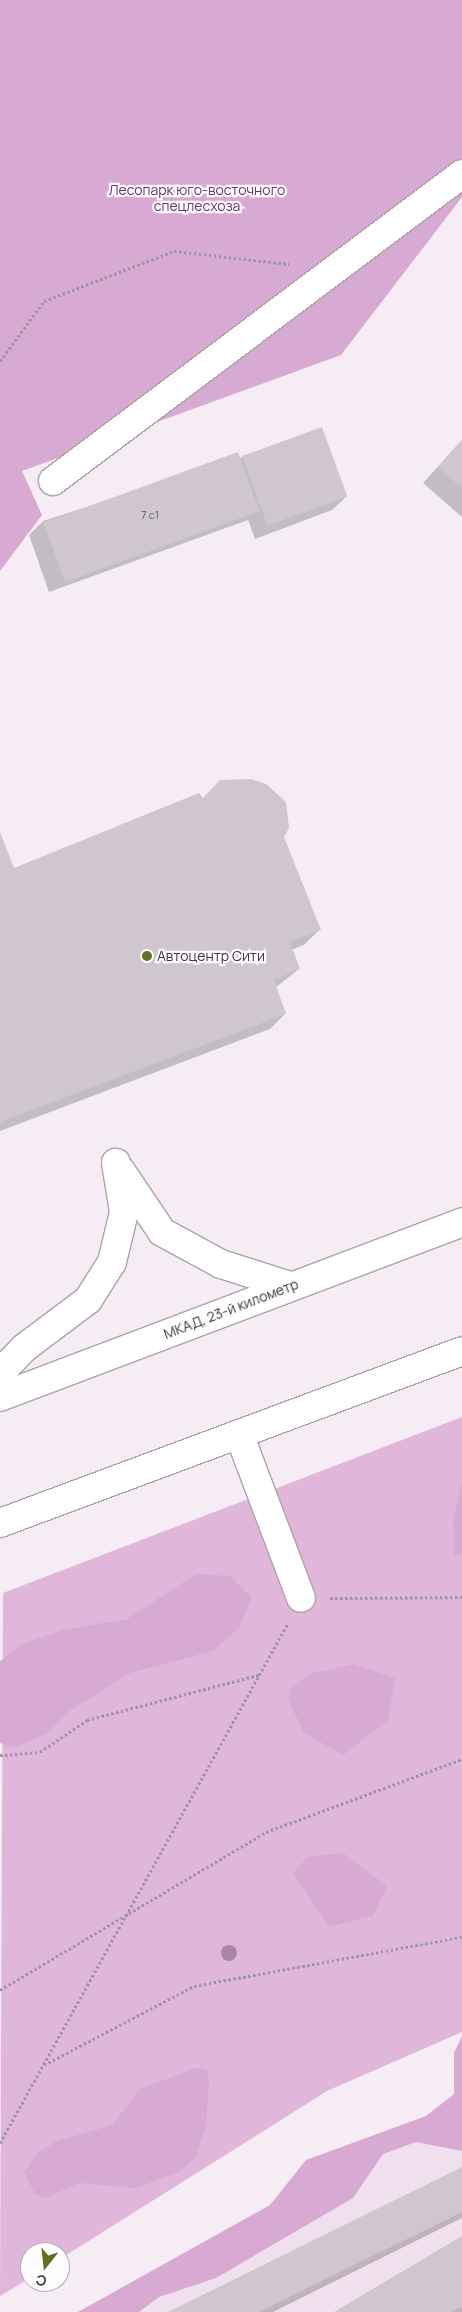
<!DOCTYPE html>
<meta charset="utf-8">
<style>
body{margin:0}
#map{position:relative;width:462px;height:2312px;overflow:hidden;background:#f6ecf4;font-family:Manrope,sans-serif}
div>[style]{position:absolute}
.built>*{inset:0;background:#f0e0ee}
.green>*{inset:0;background:#e0b7db}
.forest>*{inset:0;background:#d8a9d2}
.shadow>*{inset:0;background:#0003}
.building>*{inset:0;background:#d0c6ce;transform-origin:0 0}
.path>*{height:3px;margin-top:-1.5px;transform-origin:0;background:repeating-linear-gradient(90deg,#9d969c 0 2.5px,transparent 0 5px)}
.roads{filter:drop-shadow(1px 0 #aba2aa) drop-shadow(-1px 0 #aba2aa) drop-shadow(0 1px #aba2aa) drop-shadow(0 -1px #aba2aa)}
.minor>*{height:28px;margin:-14px;padding:0 14px;transform-origin:14px;border-radius:14px;background:#fff}
.highway>*{height:28px;margin:-14px;padding:0 14px;transform-origin:14px;border-radius:14px;background:#fff}
.trees>*{width:16px;height:16px;margin:-8px;border-radius:50%;background:#aa86a6}
.dots>*{width:14px;height:14px;translate:-50% -50%;box-sizing:border-box;border:2px solid #fefcfe;border-radius:50%}
span{translate:-50% -50%;white-space:nowrap;text-align:center;line-height:1.15;-webkit-text-stroke:4.5px #fefcfe;paint-order:stroke}
.number-label{font-size:11px;color:#605c60}
.number-label span{-webkit-text-stroke-width:0}
.park-label{font-size:14px;color:#6c3367}
.poi-label{font-size:14px;color:#3b383b}
.left{translate:0 -50%;text-align:left}
.street-label{font-size:14px;color:#3b383b}
.north{position:absolute;left:20px;top:2242px;width:50px;height:50px;box-sizing:border-box;background:#fefcfe;border:1px solid #b0aeb0;border-radius:50%;rotate:196deg;font-size:14px;font-weight:700;line-height:20px;text-align:center;color:#3b383b}
.north::after{content:'';display:block;margin:auto;width:18px;height:22px;background:#61721f;clip-path:polygon(50% 0,100% 100%,50% 72%,0 100%)}
</style>
<div id="map">
<div class="built">
<i style="clip-path:polygon(462px 2105px,462px 2312px,105px 2312px)"></i>
</div>
<div class="green">
<i style="clip-path:polygon(462px 1417px,462px 2032px,327px 2091px,60px 2259px,60px 2252px,30px 2252px,30px 2278px,0 2296px,3px 1593px)"></i>
</div>
<div class="forest">
<i style="clip-path:polygon(0 0,462px 0,462px 197px,341px 355px,22px 471px,42px 515px,0 571px)"></i>
<i style="clip-path:polygon(462px 1484px,462px 1554px,454px 1555px,453px 1521px)"></i>
<i style="clip-path:polygon(196px 1574px,230px 1576px,252px 1598px,239px 1628px,213px 1651px,130px 1673px,71px 1710px,46px 1734px,14px 1748px,0 1743px,0 1661px,22px 1644px,67px 1629px,127px 1619px)"></i>
<i style="clip-path:polygon(353px 1664px,395px 1678px,388px 1720px,343px 1755px,304px 1733px,288px 1699px,291px 1688px,309px 1674px)"></i>
<i style="clip-path:polygon(343px 1853px,387px 1886px,373px 1916px,329px 1927px,293px 1873px,308px 1857px)"></i>
<i style="clip-path:polygon(462px 2036px,462px 2151px,416px 2142px,383px 2154px,353px 2198px,216px 2278px,159px 2297px,139px 2312px,78px 2312px,270px 2205px,306px 2160px,426px 2116px,454px 2094px,454px 2053px)"></i>
<i style="clip-path:polygon(196px 2068px,207px 2070px,209px 2081px,206px 2125px,196px 2157px,179px 2172px,136px 2188px,79px 2183px,46px 2198px,35px 2194px,24px 2172px,37px 2153px,57px 2141px,112px 2125px,140px 2089px)"></i>
</div>
<div class="shadow">
<i style="clip-path:polygon(462px 440px,462px 517px,423px 483px)"></i>
<i style="clip-path:polygon(243px 457px,346px 497px,332px 510px,255px 539px,248px 520px,49px 592px,29px 535px,43px 521px)"></i>
<i style="clip-path:polygon(203px 800px,283px 837px,320px 929px,304px 945px,291px 950px,299px 969px,275px 988px,285px 1014px,270px 1029px,0 1131px,0 835px,13px 869px)"></i>
<i style="clip-path:polygon(462px 2168px,462px 2218px,273px 2312px,171px 2312px)"></i>
<i style="clip-path:polygon(462px 2238px,462px 2312px,337px 2312px)"></i>
</div>
<div class="building">
<i style="left:322px;top:427px;width:74px;height:85px;rotate:70deg"></i>
<i style="clip-path:polygon(462px 440px,462px 488px,438px 467px)"></i>
<i style="left:238px;top:452px;width:63px;height:207px;rotate:70deg"></i>
<i style="clip-path:polygon(251px 779px,266px 784px,286px 802px,289px 828px,284px 837px,321px 930px,290px 942px,300px 969px,274px 980px,286px 1014px,0 1122px,0 832px,14px 868px,199px 793px,203px 798px,220px 780px)"></i>
<i style="clip-path:polygon(462px 2167px,462px 2212px,259px 2312px,168px 2312px)"></i>
<i style="clip-path:polygon(462px 2236px,462px 2307px,451px 2312px,334px 2312px)"></i>
</div>
<div class="path">
<i style="left:0;top:361px;width:74px;rotate:-53.7deg"></i>
<i style="left:44px;top:301px;width:139px;rotate:-21deg"></i>
<i style="left:174px;top:251px;width:116px;rotate:6.4deg"></i>
<i style="left:330px;top:1598px;width:132px;rotate:-0.4deg"></i>
<i style="left:0;top:1755px;width:40px;rotate:-4.3deg"></i>
<i style="left:40px;top:1752px;width:57px;rotate:-34.2deg"></i>
<i style="left:87px;top:1720px;width:178px;rotate:-14.7deg"></i>
<i style="left:0;top:1990px;width:309px;rotate:-30.7deg"></i>
<i style="left:266px;top:1832px;width:209px;rotate:-20.4deg"></i>
<i style="left:44px;top:2065px;width:170px;rotate:-27.8deg"></i>
<i style="left:194px;top:1986px;width:272px;rotate:-10.4deg"></i>
<i style="left:0;top:2143px;width:594px;rotate:-61.02deg"></i>
</div>
<div class="roads">
<div class="minor">
<i style="left:53px;top:481px;width:511px;rotate:-36.89deg"></i>
<i style="left:121px;top:1171px;width:73px;rotate:56.1deg"></i>
<i style="left:162px;top:1232px;width:67px;rotate:28.5deg"></i>
<i style="left:221px;top:1264px;width:72px;rotate:17.7deg"></i>
<i style="left:0;top:1373px;width:35px;rotate:-46deg"></i>
<i style="left:24px;top:1348px;width:80px;rotate:-36.9deg"></i>
<i style="left:88px;top:1300px;width:45px;rotate:-57.7deg"></i>
<i style="left:112px;top:1262px;width:51px;rotate:-76.5deg"></i>
<i style="left:124px;top:1212px;width:50px;rotate:-99.3deg"></i>
<i style="left:239px;top:1434px;width:175px;rotate:69.3deg"></i>
</div>
<div class="highway">
<i style="left:0;top:1397px;width:494px;rotate:-20.7deg"></i>
<i style="left:0;top:1523px;width:493px;rotate:-20.4deg"></i>
</div>
</div>
<div class="trees">
<i style="left:229px;top:1953px"></i>
</div>
<div class="dots">
<i style="left:147px;top:956px;background:#61721f"></i>
</div>
<div class="number-label">
<span style="left:150px;top:515px">7 с1</span>
</div>
<div class="park-label">
<span style="left:197px;top:198px">Лесопарк юго-восточного<br>спецлесхоза</span>
</div>
<div class="poi-label">
<span class="left" style="left:157px;top:956px">Автоцентр Сити</span>
</div>
<div class="street-label">
<span style="left:231px;top:1309px;rotate:-21deg">МКАД, 23-й километр</span>
</div>
<div class="north">С</div>
</div>
